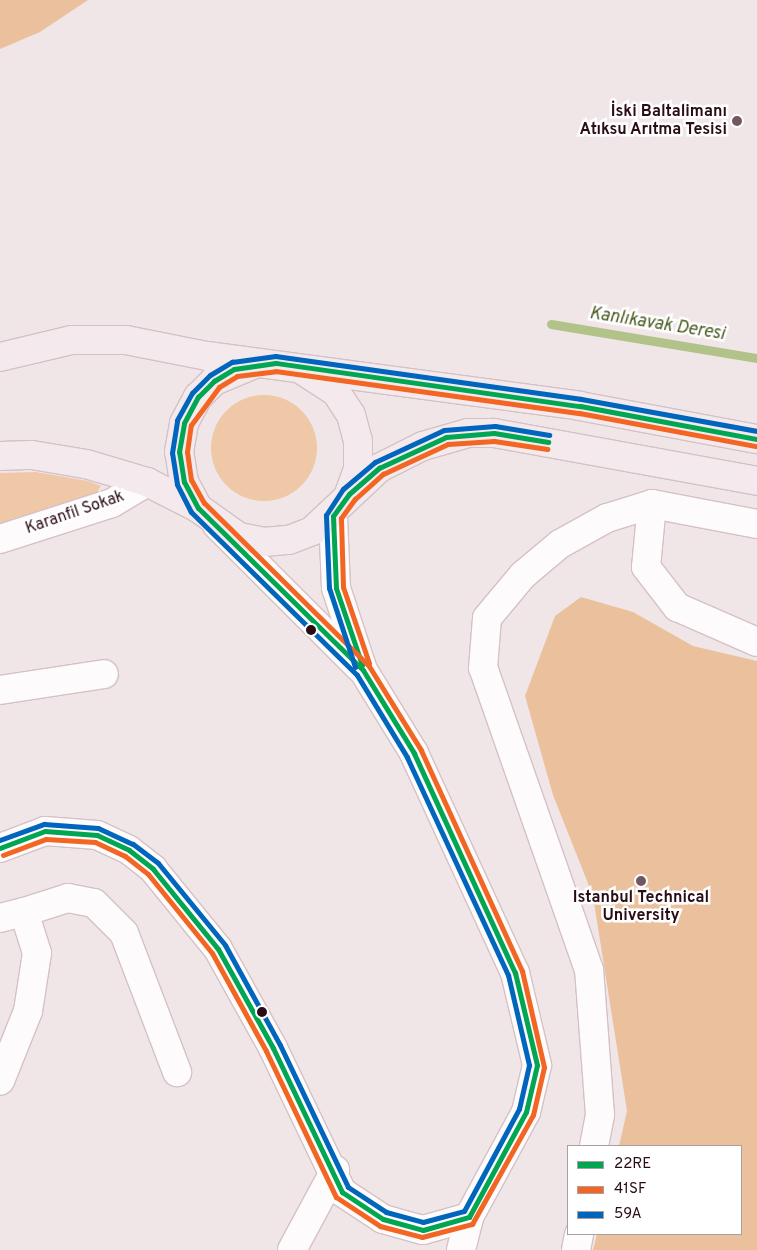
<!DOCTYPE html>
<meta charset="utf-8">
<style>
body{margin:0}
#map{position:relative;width:757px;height:1250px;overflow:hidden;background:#f0e6e8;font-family:Overpass,sans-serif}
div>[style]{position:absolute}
.green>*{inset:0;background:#eec8a7}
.round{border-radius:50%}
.forest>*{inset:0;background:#eac19c}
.stream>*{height:9px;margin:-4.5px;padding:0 4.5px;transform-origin:4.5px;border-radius:4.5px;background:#b1c389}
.roads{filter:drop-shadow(1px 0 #d5c1c5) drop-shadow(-1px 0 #d5c1c5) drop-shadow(0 1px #d5c1c5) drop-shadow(0 -1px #d5c1c5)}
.minor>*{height:28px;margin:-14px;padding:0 14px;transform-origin:14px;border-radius:14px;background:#fdfbfc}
.major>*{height:28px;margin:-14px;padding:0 14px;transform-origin:14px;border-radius:14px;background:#f4eaed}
.bus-1>*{height:5px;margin:-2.5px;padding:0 2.5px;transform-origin:2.5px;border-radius:2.5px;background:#00a651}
.bus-2>*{height:5px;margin:-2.5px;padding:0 2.5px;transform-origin:2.5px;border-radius:2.5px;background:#f26522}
.bus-3>*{height:5px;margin:-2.5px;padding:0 2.5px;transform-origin:2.5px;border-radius:2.5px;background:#0065bd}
.dots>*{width:14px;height:14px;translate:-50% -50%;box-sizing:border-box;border:2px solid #fff;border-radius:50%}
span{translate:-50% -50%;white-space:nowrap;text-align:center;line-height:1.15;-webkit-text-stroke:5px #fff;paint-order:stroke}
.poi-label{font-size:16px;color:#2a0c15;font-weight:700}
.right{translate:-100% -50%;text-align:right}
.street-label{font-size:16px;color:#2a0c15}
.water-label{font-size:18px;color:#485b20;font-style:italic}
.legend{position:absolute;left:567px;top:1145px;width:175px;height:90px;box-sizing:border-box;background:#fff;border:1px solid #aa9ea1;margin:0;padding:6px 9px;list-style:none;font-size:15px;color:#2a0c15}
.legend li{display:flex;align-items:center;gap:10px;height:25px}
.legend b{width:25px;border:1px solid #aa9ea1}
</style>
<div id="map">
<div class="green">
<i class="round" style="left:211px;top:395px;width:106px;height:106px"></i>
<i style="clip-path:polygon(36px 472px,88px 481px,101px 486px,97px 492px,0 527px,0 473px)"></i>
</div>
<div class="forest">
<i style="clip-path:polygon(0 0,88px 0,40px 32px,0 49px)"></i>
<i style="clip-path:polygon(581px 597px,633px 612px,693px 646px,757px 661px,757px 1250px,593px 1250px,597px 1234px,741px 1234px,741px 1146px,619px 1146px,627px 1111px,593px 896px,553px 795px,525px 696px,555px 616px)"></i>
</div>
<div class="stream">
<i style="left:551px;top:324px;width:209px;rotate:9.4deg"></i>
</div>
<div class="roads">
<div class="minor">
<i style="left:652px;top:504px;width:63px;rotate:95.4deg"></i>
<i style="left:646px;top:567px;width:51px;rotate:52.2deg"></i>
<i style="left:677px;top:607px;width:87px;rotate:23.6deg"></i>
<i style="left:217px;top:525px;width:202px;rotate:45deg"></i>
<i style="left:0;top:539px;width:118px;rotate:-17.8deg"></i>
<i style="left:112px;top:503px;width:41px;rotate:-31deg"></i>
<i style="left:0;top:690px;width:105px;rotate:-8.7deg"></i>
<i style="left:0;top:848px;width:48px;rotate:-20.7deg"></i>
<i style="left:45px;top:831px;width:52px;rotate:4.4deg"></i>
<i style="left:97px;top:835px;width:35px;rotate:25deg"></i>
<i style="left:129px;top:850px;width:31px;rotate:38deg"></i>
<i style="left:153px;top:869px;width:103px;rotate:50.9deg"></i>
<i style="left:218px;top:949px;width:113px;rotate:60.9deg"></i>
<i style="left:273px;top:1048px;width:160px;rotate:64.4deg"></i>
<i style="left:342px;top:1192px;width:49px;rotate:33.4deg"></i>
<i style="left:383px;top:1219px;width:41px;rotate:15.4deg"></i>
<i style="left:423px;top:1230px;width:48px;rotate:-15.8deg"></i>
<i style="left:469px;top:1217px;width:119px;rotate:-61.5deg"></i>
<i style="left:526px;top:1112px;width:48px;rotate:-76.8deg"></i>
<i style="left:537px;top:1065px;width:95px;rotate:-103.4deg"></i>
<i style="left:515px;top:973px;width:242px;rotate:-114.7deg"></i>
<i style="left:414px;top:753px;width:97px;rotate:-121.6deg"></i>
<i style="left:363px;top:670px;width:86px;rotate:-108.2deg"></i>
<i style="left:336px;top:588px;width:72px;rotate:-92.4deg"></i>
<i style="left:24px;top:912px;width:46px;rotate:-17.7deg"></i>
<i style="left:68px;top:898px;width:26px;rotate:11deg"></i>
<i style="left:94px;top:903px;width:42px;rotate:45deg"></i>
<i style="left:124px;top:933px;width:149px;rotate:69.1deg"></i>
<i style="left:0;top:918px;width:25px;rotate:-14deg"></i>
<i style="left:24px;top:912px;width:43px;rotate:72.4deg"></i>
<i style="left:37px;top:953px;width:59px;rotate:98.8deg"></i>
<i style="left:28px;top:1011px;width:75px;rotate:111.8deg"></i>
<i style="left:594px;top:1146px;width:32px;rotate:-79deg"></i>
<i style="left:600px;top:1115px;width:145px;rotate:-94.3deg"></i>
<i style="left:589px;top:970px;width:320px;rotate:-109.3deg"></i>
<i style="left:483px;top:668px;width:50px;rotate:-85.4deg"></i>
<i style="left:487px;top:618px;width:56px;rotate:-50.1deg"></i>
<i style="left:523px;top:575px;width:48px;rotate:-40deg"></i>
<i style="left:560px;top:544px;width:54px;rotate:-29deg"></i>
<i style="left:607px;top:518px;width:47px;rotate:-17.3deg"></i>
<i style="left:652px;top:504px;width:107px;rotate:10.8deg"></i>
<i style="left:292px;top:1250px;width:91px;rotate:-61.7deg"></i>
<i style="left:461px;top:1250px;width:34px;rotate:-76deg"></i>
<i style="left:576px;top:1250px;width:16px;rotate:-79deg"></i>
</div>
<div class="major">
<i style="left:0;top:357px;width:74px;rotate:-13.3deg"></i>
<i style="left:72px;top:340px;width:54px"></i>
<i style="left:126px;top:340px;width:83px;rotate:11.2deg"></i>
<i style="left:207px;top:356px;width:376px;rotate:7.6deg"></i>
<i style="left:580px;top:406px;width:180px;rotate:10.6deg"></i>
<i style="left:302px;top:370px;width:40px;rotate:32.9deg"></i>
<i style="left:336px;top:392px;width:27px;rotate:57deg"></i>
<i style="left:351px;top:415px;width:27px;rotate:75deg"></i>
<i style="left:358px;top:441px;width:28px;rotate:90deg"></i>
<i style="left:358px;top:469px;width:27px;rotate:110deg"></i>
<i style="left:0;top:456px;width:32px;rotate:-2deg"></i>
<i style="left:32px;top:455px;width:55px;rotate:9.5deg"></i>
<i style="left:86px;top:464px;width:64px;rotate:16.4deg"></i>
<i style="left:147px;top:482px;width:57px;rotate:27deg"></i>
<i style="left:198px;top:508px;width:50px;rotate:35.3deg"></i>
<i style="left:239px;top:537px;width:25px;rotate:11deg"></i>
<i style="left:264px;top:542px;width:25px;rotate:-5deg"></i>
<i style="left:289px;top:540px;width:25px;rotate:-21deg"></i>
<i style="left:312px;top:531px;width:92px;rotate:-43.2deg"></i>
<i style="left:379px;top:468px;width:49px;rotate:-26.6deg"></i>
<i style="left:423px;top:446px;width:47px;rotate:-16.1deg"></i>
<i style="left:468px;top:433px;width:26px"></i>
<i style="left:494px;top:433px;width:267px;rotate:10.3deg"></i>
<i style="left:198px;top:508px;width:30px;rotate:-118deg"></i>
<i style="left:184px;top:482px;width:30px;rotate:-99deg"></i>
<i style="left:179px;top:452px;width:29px;rotate:-80deg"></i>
<i style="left:184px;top:423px;width:30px;rotate:-62deg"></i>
<i style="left:198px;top:397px;width:23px;rotate:-45deg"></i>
<i style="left:214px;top:381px;width:44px;rotate:-22.5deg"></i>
</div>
</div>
<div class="bus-1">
<i style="left:362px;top:665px;width:81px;rotate:-108.7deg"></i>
<i style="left:336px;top:588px;width:72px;rotate:-92.4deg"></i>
<i style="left:333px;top:516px;width:27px;rotate:-54deg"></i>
<i style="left:349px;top:494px;width:40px;rotate:-41deg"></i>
<i style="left:379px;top:468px;width:74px;rotate:-24.8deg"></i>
<i style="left:446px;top:437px;width:48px;rotate:-4.8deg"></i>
<i style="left:494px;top:433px;width:55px;rotate:9.5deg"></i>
<i style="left:0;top:848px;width:48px;rotate:-20.7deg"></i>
<i style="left:45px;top:831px;width:52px;rotate:4.4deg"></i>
<i style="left:97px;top:835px;width:35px;rotate:25deg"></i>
<i style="left:129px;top:850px;width:31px;rotate:38deg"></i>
<i style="left:153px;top:869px;width:103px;rotate:50.9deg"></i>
<i style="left:218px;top:949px;width:113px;rotate:60.9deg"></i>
<i style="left:273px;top:1048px;width:160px;rotate:64.4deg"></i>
<i style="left:342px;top:1192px;width:49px;rotate:33.4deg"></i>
<i style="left:383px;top:1219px;width:41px;rotate:15.4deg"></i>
<i style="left:423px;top:1230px;width:48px;rotate:-15.8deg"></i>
<i style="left:469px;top:1217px;width:119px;rotate:-61.5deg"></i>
<i style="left:526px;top:1112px;width:48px;rotate:-76.8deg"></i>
<i style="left:537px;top:1065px;width:95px;rotate:-103.4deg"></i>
<i style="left:515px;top:973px;width:242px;rotate:-114.7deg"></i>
<i style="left:414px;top:753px;width:97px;rotate:-121.6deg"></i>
<i style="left:363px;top:670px;width:231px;rotate:-135.5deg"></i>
<i style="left:198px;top:508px;width:30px;rotate:-118deg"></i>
<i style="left:184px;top:482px;width:30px;rotate:-99deg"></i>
<i style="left:179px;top:452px;width:29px;rotate:-80deg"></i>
<i style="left:184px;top:423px;width:30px;rotate:-62deg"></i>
<i style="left:198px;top:397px;width:23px;rotate:-45deg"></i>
<i style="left:214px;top:381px;width:23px;rotate:-31deg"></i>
<i style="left:234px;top:369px;width:42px;rotate:-8.1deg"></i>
<i style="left:276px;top:363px;width:307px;rotate:8.1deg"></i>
<i style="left:580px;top:406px;width:180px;rotate:10.6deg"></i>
</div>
<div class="bus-2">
<i style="left:369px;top:663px;width:80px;rotate:-108.9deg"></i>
<i style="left:343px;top:587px;width:69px;rotate:-91.7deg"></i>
<i style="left:341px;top:518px;width:24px;rotate:-54deg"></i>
<i style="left:355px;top:499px;width:38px;rotate:-42deg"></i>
<i style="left:383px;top:474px;width:72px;rotate:-24.8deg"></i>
<i style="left:448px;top:444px;width:46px;rotate:-3.7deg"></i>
<i style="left:494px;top:441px;width:54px;rotate:8.6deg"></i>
<i style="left:3px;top:855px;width:46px;rotate:-20.4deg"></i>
<i style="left:46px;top:839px;width:49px;rotate:3.5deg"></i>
<i style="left:95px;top:842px;width:33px;rotate:25deg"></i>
<i style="left:125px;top:856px;width:29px;rotate:38deg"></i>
<i style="left:148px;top:874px;width:102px;rotate:51deg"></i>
<i style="left:212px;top:953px;width:112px;rotate:61.1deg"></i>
<i style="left:266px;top:1051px;width:162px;rotate:64.4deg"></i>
<i style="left:336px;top:1197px;width:53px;rotate:33.4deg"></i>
<i style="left:380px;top:1226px;width:43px;rotate:14.7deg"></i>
<i style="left:422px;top:1237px;width:52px;rotate:-14.6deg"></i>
<i style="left:472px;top:1224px;width:125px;rotate:-60.8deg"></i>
<i style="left:533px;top:1115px;width:49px;rotate:-77.1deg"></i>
<i style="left:544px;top:1067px;width:98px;rotate:-102.9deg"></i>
<i style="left:522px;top:971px;width:243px;rotate:-114.6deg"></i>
<i style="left:421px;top:750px;width:99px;rotate:-121.8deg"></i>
<i style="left:369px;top:666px;width:232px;rotate:-135.3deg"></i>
<i style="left:204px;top:503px;width:26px;rotate:-119deg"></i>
<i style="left:191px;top:480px;width:28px;rotate:-98deg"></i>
<i style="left:187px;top:452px;width:27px;rotate:-82deg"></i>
<i style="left:191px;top:425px;width:47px;rotate:-53.6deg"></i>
<i style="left:219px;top:387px;width:21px;rotate:-31deg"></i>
<i style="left:237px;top:376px;width:39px;rotate:-7deg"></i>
<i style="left:276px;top:371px;width:306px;rotate:7.9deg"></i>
<i style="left:579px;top:413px;width:180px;rotate:10.6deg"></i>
</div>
<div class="bus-3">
<i style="left:355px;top:667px;width:83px;rotate:-108.2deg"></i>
<i style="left:329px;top:588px;width:73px;rotate:-92.4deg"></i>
<i style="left:326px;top:515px;width:31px;rotate:-57deg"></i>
<i style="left:343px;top:489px;width:42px;rotate:-40.2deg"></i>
<i style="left:375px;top:462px;width:76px;rotate:-24.9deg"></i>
<i style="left:444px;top:430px;width:51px;rotate:-4.5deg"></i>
<i style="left:495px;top:426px;width:55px;rotate:9.5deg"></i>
<i style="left:0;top:840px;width:47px;rotate:-20deg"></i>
<i style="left:44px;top:824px;width:54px;rotate:4.2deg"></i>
<i style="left:98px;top:828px;width:38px;rotate:25deg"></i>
<i style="left:133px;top:844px;width:31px;rotate:37deg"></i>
<i style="left:158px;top:863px;width:106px;rotate:50.7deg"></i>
<i style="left:225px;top:945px;width:114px;rotate:61.2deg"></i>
<i style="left:280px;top:1045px;width:157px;rotate:64.4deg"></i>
<i style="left:348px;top:1187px;width:45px;rotate:33.3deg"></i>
<i style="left:386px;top:1212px;width:38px;rotate:15deg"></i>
<i style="left:423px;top:1222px;width:42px;rotate:-15deg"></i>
<i style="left:464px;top:1211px;width:116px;rotate:-61.7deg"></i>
<i style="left:519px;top:1109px;width:45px;rotate:-77.2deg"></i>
<i style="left:529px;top:1065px;width:92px;rotate:-103.1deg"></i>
<i style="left:508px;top:975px;width:240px;rotate:-114.9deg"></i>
<i style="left:407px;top:757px;width:96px;rotate:-121.4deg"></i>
<i style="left:357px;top:675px;width:233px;rotate:-135.5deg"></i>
<i style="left:191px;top:512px;width:31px;rotate:-117deg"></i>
<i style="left:177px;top:484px;width:31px;rotate:-99deg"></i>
<i style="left:172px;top:453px;width:33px;rotate:-81deg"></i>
<i style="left:177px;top:420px;width:31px;rotate:-61deg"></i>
<i style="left:192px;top:393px;width:25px;rotate:-45deg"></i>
<i style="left:210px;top:375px;width:26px;rotate:-31deg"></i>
<i style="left:232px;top:362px;width:44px;rotate:-7.8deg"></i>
<i style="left:276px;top:356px;width:308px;rotate:8deg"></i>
<i style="left:581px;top:399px;width:179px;rotate:10.3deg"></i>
</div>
<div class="dots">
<i style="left:737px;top:121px;background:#6f585f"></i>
<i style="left:311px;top:630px;background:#2a0c15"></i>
<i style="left:641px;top:881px;background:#6f585f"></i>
<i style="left:262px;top:1012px;background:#2a0c15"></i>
</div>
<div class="poi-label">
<span class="right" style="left:727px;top:121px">İski Baltalimanı<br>Atıksu Arıtma Tesisi</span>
<span style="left:641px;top:907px">Istanbul Technical<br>University</span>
</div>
<div class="street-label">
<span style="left:75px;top:513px;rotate:-19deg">Karanfil Sokak</span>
</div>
<div class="water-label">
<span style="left:657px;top:325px;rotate:9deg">Kanlıkavak Deresi</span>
</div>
<ul class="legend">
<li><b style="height:6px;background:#00a651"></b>22RE</li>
<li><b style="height:6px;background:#f26522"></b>41SF</li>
<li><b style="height:6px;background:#0065bd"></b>59A</li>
</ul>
</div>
